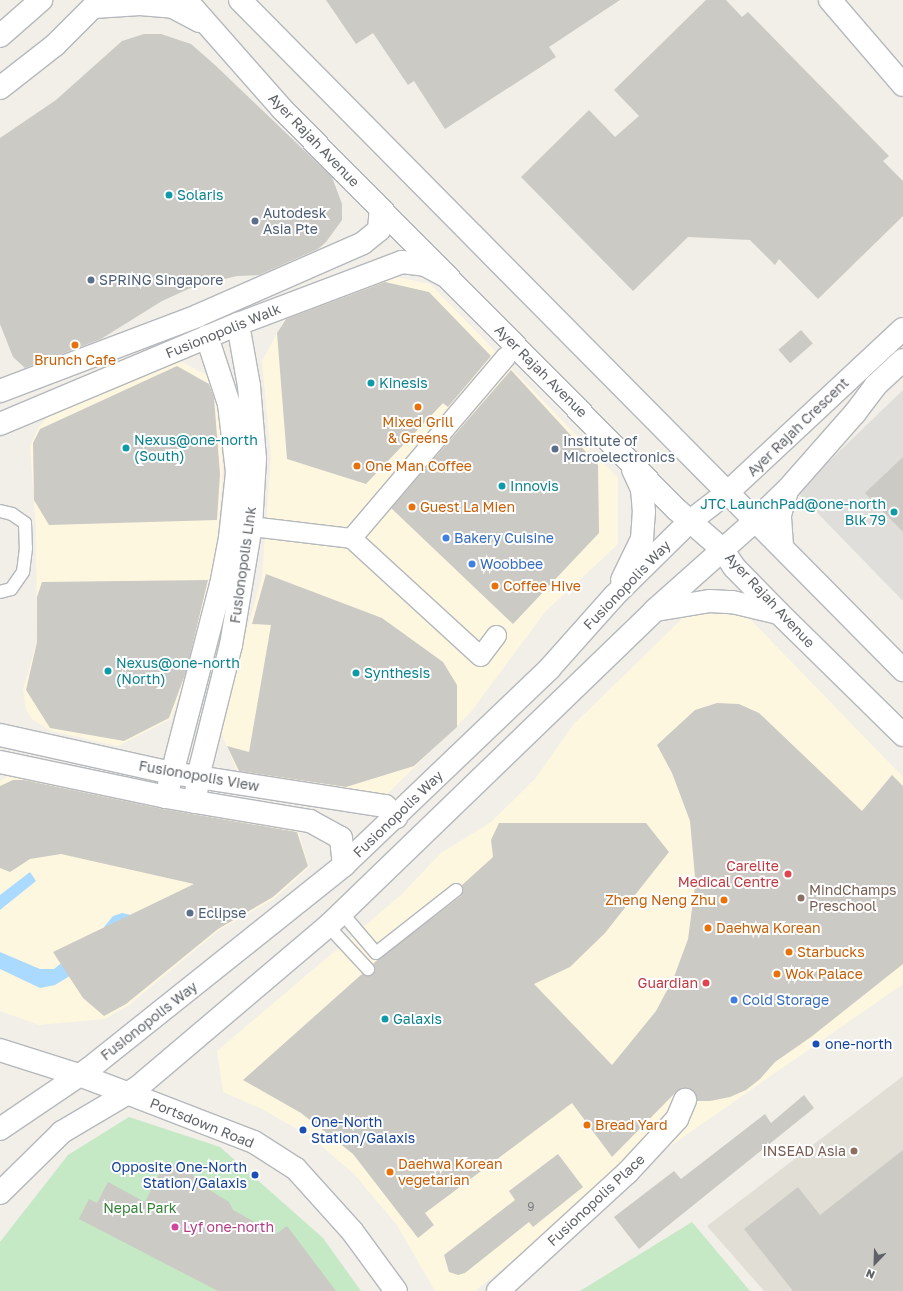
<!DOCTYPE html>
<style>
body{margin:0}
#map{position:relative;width:903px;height:1291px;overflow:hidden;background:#f1efe8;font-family:"Golos Text",sans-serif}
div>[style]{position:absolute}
.commercial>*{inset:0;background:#fef7e0}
.industrial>*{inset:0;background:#e0deda}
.education>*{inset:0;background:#e1ded6}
.green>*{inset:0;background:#c5e8c5}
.water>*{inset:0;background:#aadaff}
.building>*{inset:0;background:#cccac5;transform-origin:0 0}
.roads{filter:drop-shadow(1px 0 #b5b8bc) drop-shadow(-1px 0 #b5b8bc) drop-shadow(0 1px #b5b8bc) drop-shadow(0 -1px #b5b8bc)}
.service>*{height:12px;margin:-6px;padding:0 6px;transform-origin:6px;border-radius:6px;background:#fff}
.pedestrian>*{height:19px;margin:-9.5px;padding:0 9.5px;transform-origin:9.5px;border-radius:9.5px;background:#fff}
.minor>*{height:22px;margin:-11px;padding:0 11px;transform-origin:11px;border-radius:11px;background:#fff}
.tertiary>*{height:22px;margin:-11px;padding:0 11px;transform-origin:11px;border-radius:11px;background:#fff}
.dots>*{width:11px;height:11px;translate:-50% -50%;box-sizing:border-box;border:2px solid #fff;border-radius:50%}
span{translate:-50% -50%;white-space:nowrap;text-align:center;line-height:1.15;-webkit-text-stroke:4px #fff;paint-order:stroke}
.number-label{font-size:12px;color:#7a7d7f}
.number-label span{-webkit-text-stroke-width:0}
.street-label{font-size:14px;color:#5f6368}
.culture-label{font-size:14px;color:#0d838f}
.left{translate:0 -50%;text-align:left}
.right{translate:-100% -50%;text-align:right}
.service-label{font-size:14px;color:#4e5e75}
.food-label{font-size:14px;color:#c56008}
.shop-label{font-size:14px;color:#366cbe}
.health-label{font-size:14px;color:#be3a42}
.education-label{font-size:14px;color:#785e54}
.transit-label{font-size:14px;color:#164399}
.park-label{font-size:14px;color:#348238}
.hotel-label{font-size:14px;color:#b23c85}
.north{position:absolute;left:855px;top:1243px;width:40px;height:40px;-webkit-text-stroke:3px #fff;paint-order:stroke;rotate:203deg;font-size:11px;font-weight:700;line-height:16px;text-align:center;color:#5f6368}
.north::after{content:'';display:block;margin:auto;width:14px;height:18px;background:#5f6368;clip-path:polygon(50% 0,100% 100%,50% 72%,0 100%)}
</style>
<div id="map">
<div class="commercial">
<i style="clip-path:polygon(372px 272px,430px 284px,618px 478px,618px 544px,545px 612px,470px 713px,386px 795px,238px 773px,219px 728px,262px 577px,271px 458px,262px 361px,290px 309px)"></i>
<i style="clip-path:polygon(177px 360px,217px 380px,223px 471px,217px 544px,194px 655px,171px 719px,118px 746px,51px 731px,32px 719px,26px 709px,23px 690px,37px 641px,36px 528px,30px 446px,38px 428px,48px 417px)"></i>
<i style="clip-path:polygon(688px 613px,746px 615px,903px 777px,903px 984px,558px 1224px,475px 1291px,435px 1291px,397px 1225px,354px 1174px,311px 1137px,262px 1109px,223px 1092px,217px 1051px,401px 895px,441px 853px,491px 822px,535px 779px,573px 725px)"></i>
<i style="clip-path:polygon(8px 776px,30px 776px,297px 827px,309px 867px,274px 899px,219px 930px,129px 1005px,105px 1019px,39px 1025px,0 1011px,0 781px)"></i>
</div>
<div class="industrial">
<i style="clip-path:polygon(903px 390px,903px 601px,797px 492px)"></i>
</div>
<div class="education">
<i style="clip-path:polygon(903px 1076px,903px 1291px,764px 1291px,707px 1226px)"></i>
</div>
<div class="green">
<i style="clip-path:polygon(129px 1117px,220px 1147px,323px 1238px,361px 1291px,0 1291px,0 1242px,68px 1155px)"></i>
<i style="clip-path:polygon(692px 1222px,750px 1291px,580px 1291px)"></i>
</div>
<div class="water">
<i style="clip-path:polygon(30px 872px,36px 881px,0 910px,0 895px)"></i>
<i style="clip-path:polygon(122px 913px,131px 915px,121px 940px,104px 927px,113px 916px)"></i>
<i style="clip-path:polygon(101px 931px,83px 968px,55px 985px,40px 988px,0 969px,0 952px,40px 969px,54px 969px)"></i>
</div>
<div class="building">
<i style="clip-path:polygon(326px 0,620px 0,549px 47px,556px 57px,445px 129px,414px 81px,408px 85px,373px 33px,356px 44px)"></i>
<i style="clip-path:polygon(706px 0,726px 0,742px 17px,748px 12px,889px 156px,883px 161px,903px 181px,903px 216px,818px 299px,779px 259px,775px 265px,750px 240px,688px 237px,633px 291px,521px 177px,589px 110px,615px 137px,639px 116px,614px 90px)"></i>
<i style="clip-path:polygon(144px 34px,161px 34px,191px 44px,215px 65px,332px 177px,342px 204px,342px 220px,326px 242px,318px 249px,259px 275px,237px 276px,195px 286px,162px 301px,101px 339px,25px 368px,13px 357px,0 324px,0 138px,56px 100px,122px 41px)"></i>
<i style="clip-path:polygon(385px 282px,429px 292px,491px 356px,448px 407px,443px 403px,366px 484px,287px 459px,277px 333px,286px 319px)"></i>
<i style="left:801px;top:330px;width:18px;height:30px;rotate:49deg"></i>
<i style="clip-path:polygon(177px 366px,209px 384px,214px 398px,220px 474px,217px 520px,49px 525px,34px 500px,33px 443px,40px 429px)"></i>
<i style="clip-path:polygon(511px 370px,598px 465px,599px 533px,513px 624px,391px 508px)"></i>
<i style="clip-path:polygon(903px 457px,903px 532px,865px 493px)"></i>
<i style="clip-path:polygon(266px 574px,382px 618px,443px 662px,457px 685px,457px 727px,414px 766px,346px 787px,239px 771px,227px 746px,249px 752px,271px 625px,252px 624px)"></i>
<i style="clip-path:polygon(208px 580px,186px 672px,169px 718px,124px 741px,50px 728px,26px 690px,37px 642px,37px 597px,42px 582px)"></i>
<i style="clip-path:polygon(717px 703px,739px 704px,759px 713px,862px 811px,892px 775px,903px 786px,903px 964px,811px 1037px,775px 1062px,760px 1079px,746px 1090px,730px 1097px,710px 1101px,697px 1101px,695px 1093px,689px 1088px,678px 1090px,612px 1157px,572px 1103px,425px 1213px,434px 1225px,418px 1238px,353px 1154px,301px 1113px,243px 1080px,362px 974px,366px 976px,373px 975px,375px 968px,373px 964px,377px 960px,461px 896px,463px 889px,462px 885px,493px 857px,491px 840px,499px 823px,646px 823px,669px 852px,605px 933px,570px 967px,534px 984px,612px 1065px,656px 1011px,674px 977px,688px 939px,695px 886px,696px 888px,690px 821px,672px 773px,657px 745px,695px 710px)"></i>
<i style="clip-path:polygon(13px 780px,24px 780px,163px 809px,297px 832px,308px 866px,273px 897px,218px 929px,126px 1004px,104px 1016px,83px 998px,53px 952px,194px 884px,61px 854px,30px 859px,10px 872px,0 868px,0 786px)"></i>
<i style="clip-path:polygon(804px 1095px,814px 1108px,639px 1249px,614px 1217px,674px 1171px,681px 1179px,765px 1114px,771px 1123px)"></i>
<i style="clip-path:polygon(903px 1150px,903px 1291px,793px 1291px,744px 1229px,798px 1187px,820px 1215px)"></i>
<i style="clip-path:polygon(558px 1154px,583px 1187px,533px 1227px,529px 1222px,465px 1273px,458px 1275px,449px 1272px,444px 1255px,515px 1200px,509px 1191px)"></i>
<i style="clip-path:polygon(166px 1161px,203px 1180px,200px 1184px,229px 1202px,233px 1210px,276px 1234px,287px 1226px,336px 1291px,218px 1291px,79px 1219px,89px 1199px,97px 1203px,108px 1182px,145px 1202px)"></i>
</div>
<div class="roads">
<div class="service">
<i style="left:0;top:511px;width:12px;rotate:14deg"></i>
<i style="left:12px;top:514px;width:16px;rotate:35deg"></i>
<i style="left:25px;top:523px;width:25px;rotate:88deg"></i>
<i style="left:26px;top:548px;width:24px;rotate:97deg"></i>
<i style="left:23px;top:572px;width:21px;rotate:125deg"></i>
<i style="left:11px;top:589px;width:11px;rotate:165deg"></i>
<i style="left:342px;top:913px;width:52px;rotate:49.6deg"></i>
<i style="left:376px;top:953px;width:102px;rotate:-38.2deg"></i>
<i style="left:328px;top:926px;width:59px;rotate:47.1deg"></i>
</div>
<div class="pedestrian">
<i style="left:251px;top:526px;width:101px;rotate:6.8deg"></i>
<i style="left:496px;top:635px;width:26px;rotate:127deg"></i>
<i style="left:480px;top:656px;width:175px;rotate:-137.5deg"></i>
<i style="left:351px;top:538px;width:239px;rotate:-49.6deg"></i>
</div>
<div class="minor">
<i style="left:830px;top:0;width:112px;rotate:49.3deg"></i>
<i style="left:0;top:36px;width:55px;rotate:-41.3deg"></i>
<i style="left:0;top:88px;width:70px;rotate:-38deg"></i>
<i style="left:55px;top:45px;width:64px;rotate:-45deg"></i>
<i style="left:0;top:391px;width:211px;rotate:-20.8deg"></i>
<i style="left:197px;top:316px;width:181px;rotate:-23.7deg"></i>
<i style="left:363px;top:243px;width:21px;rotate:-39deg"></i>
<i style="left:379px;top:230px;width:21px;rotate:-85deg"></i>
<i style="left:0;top:424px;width:258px;rotate:-22.8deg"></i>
<i style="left:238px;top:324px;width:175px;rotate:-20.7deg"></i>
<i style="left:402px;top:262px;width:23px;rotate:7deg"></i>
<i style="left:425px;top:265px;width:24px;rotate:28deg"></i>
<i style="left:728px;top:492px;width:239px;rotate:-43deg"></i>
<i style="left:756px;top:520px;width:45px;rotate:-44.1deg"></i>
<i style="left:788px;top:489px;width:101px;rotate:-48.6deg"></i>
<i style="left:855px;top:413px;width:34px;rotate:-53deg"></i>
<i style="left:875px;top:386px;width:38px;rotate:-43deg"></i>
<i style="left:782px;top:546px;width:31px;rotate:-94deg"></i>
<i style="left:780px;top:515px;width:26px;rotate:-74deg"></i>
<i style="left:0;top:735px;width:176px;rotate:12.5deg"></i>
<i style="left:172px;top:773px;width:216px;rotate:8.8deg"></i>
<i style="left:385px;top:806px;width:16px;rotate:45deg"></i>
<i style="left:0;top:762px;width:170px;rotate:11.9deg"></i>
<i style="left:166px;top:797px;width:146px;rotate:9.5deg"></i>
<i style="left:310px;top:821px;width:35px;rotate:29deg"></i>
<i style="left:341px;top:838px;width:27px;rotate:84deg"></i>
<i style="left:166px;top:797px;width:219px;rotate:-75.5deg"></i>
<i style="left:221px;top:585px;width:48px;rotate:-79.2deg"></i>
<i style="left:230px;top:538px;width:66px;rotate:-83.9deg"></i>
<i style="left:237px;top:472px;width:68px;rotate:-96.7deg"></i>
<i style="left:229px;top:404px;width:71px;rotate:-108.2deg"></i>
<i style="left:195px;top:802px;width:25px;rotate:-83deg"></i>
<i style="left:198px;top:777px;width:136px;rotate:-76deg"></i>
<i style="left:231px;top:645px;width:121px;rotate:-80.5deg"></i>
<i style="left:251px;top:526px;width:67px;rotate:-86.6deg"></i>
<i style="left:255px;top:459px;width:73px;rotate:-94.7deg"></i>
<i style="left:249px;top:386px;width:63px;rotate:-100.1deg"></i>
<i style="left:0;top:1050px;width:83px;rotate:17.6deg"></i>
<i style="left:127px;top:1093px;width:136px;rotate:21.1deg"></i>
<i style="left:254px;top:1142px;width:50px;rotate:32.7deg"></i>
<i style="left:296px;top:1169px;width:84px;rotate:47.9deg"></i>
<i style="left:352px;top:1231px;width:74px;rotate:53.7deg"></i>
<i style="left:498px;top:1291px;width:175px;rotate:-42.5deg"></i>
<i style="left:627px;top:1173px;width:74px;rotate:-47.2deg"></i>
<i style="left:677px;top:1119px;width:21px;rotate:-67deg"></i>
</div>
<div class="tertiary">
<i style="left:186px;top:0;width:147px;rotate:48.6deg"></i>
<i style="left:283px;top:110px;width:560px;rotate:45.43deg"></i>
<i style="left:676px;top:509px;width:61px;rotate:41deg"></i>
<i style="left:722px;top:549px;width:22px;rotate:56deg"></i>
<i style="left:734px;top:567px;width:64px;rotate:45.6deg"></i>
<i style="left:779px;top:613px;width:174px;rotate:44.5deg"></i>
<i style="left:240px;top:0;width:943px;rotate:45.3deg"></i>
<i style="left:94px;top:7px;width:46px;rotate:-3.7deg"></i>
<i style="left:140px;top:4px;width:33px;rotate:5deg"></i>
<i style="left:173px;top:7px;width:30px;rotate:28deg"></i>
<i style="left:622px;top:580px;width:46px;rotate:-64deg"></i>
<i style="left:642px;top:539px;width:27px;rotate:-86deg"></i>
<i style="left:644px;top:512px;width:23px;rotate:-95deg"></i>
<i style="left:642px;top:489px;width:21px;rotate:-115deg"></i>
<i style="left:656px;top:610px;width:55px;rotate:-9.5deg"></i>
<i style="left:710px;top:601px;width:22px;rotate:3deg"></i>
<i style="left:732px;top:602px;width:48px;rotate:13.2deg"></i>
<i style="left:79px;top:1075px;width:51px;rotate:20.6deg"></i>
<i style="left:0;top:1129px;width:109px;rotate:-34.1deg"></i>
<i style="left:90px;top:1068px;width:325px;rotate:-38.6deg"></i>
<i style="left:344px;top:865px;width:284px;rotate:-43.7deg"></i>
<i style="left:549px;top:669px;width:98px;rotate:-48.3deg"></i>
<i style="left:614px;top:596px;width:105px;rotate:-44.6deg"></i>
<i style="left:689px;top:522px;width:49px;rotate:-37.6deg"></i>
<i style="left:0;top:1193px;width:87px;rotate:-44.5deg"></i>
<i style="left:62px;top:1132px;width:88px;rotate:-30.6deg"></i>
<i style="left:138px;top:1087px;width:249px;rotate:-40.3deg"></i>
<i style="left:328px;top:926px;width:455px;rotate:-44deg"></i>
<i style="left:655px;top:610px;width:135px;rotate:-41.7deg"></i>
</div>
</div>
<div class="dots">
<i style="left:169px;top:195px;background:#0f9aa8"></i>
<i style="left:255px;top:221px;background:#5c6f8a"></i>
<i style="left:91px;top:280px;background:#5c6f8a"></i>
<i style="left:75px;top:345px;background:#e8710a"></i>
<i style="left:371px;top:383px;background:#0f9aa8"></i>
<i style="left:418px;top:407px;background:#e8710a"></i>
<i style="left:126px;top:448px;background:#0f9aa8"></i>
<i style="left:555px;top:449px;background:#5c6f8a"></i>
<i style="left:357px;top:466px;background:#e8710a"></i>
<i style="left:502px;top:486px;background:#0f9aa8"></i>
<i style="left:412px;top:507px;background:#e8710a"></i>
<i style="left:894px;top:512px;background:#0f9aa8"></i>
<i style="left:446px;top:538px;background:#3f7fe0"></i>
<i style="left:472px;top:564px;background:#3f7fe0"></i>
<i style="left:495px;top:586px;background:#e8710a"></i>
<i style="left:108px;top:671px;background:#0f9aa8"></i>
<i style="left:356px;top:673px;background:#0f9aa8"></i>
<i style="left:788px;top:874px;background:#e0444e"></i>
<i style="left:801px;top:898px;background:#8d6e63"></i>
<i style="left:724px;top:900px;background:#e8710a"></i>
<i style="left:190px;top:913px;background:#5c6f8a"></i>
<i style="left:708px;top:928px;background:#e8710a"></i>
<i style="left:789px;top:952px;background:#e8710a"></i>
<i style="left:777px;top:974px;background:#e8710a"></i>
<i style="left:706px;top:983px;background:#e0444e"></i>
<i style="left:734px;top:1000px;background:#3f7fe0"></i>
<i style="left:385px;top:1019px;background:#0f9aa8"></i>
<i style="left:816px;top:1044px;background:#1a4fb4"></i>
<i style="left:587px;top:1125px;background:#e8710a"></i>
<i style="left:303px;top:1130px;background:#1a4fb4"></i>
<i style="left:854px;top:1151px;background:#8d6e63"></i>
<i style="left:390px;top:1172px;background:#e8710a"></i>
<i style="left:255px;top:1175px;background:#1a4fb4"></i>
<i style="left:175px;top:1227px;background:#d1479c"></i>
</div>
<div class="number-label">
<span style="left:531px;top:1207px">9</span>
</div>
<div class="street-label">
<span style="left:314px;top:140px;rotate:46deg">Ayer Rajah Avenue</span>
<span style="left:223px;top:331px;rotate:-22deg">Fusionopolis Walk</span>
<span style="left:541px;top:371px;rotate:45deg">Ayer Rajah Avenue</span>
<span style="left:798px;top:427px;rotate:-44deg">Ayer Rajah Crescent</span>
<span style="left:243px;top:565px;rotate:-82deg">Fusionopolis Link</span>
<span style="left:627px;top:585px;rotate:-46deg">Fusionopolis Way</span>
<span style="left:770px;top:600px;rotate:47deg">Ayer Rajah Avenue</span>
<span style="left:199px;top:776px;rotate:10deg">Fusionopolis View</span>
<span style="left:398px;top:814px;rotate:-44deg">Fusionopolis Way</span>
<span style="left:149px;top:1021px;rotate:-38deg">Fusionopolis Way</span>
<span style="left:202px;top:1123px;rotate:22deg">Portsdown Road</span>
<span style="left:596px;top:1200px;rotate:-43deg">Fusionopolis Place</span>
</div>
<div class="culture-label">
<span class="left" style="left:177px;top:195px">Solaris</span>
<span class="left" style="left:379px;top:383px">Kinesis</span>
<span class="left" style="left:134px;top:448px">Nexus@one-north<br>(South)</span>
<span class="left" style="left:510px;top:486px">Innovis</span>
<span class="right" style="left:886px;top:512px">JTC LaunchPad@one-north<br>Blk 79</span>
<span class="left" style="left:116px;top:671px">Nexus@one-north<br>(North)</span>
<span class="left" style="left:364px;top:673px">Synthesis</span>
<span class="left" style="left:393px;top:1019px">Galaxis</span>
</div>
<div class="service-label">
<span class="left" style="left:263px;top:221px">Autodesk<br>Asia Pte</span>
<span class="left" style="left:99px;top:280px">SPRING Singapore</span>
<span class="left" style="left:563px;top:449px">Institute of<br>Microelectronics</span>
<span class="left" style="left:198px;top:913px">Eclipse</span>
</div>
<div class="food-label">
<span style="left:75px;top:360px">Brunch Cafe</span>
<span style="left:418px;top:430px">Mixed Grill<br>&amp; Greens</span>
<span class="left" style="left:365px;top:466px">One Man Coffee</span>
<span class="left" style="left:420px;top:507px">Guest La Mien</span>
<span class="left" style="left:503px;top:586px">Coffee Hive</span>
<span class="right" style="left:716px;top:900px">Zheng Neng Zhu</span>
<span class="left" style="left:716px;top:928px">Daehwa Korean</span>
<span class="left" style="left:797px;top:952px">Starbucks</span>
<span class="left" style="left:785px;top:974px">Wok Palace</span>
<span class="left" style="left:595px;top:1125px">Bread Yard</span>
<span class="left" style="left:398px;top:1172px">Daehwa Korean<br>vegetarian</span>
</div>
<div class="shop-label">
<span class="left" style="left:454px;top:538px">Bakery Cuisine</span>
<span class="left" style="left:480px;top:564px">Woobbee</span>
<span class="left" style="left:742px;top:1000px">Cold Storage</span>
</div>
<div class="health-label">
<span class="right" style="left:779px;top:874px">Carelite<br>Medical Centre</span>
<span class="right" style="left:698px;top:983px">Guardian</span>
</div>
<div class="education-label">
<span class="left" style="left:809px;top:898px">MindChamps<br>Preschool</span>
<span class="right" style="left:846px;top:1151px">INSEAD Asia</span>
</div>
<div class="transit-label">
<span class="left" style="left:825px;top:1044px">one-north</span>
<span class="left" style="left:311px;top:1130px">One-North<br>Station/Galaxis</span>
<span class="right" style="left:247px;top:1175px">Opposite One-North<br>Station/Galaxis</span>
</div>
<div class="park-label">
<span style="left:140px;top:1208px">Nepal Park</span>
</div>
<div class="hotel-label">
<span class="left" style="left:183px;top:1227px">Lyf one-north</span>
</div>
<div class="north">N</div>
</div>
